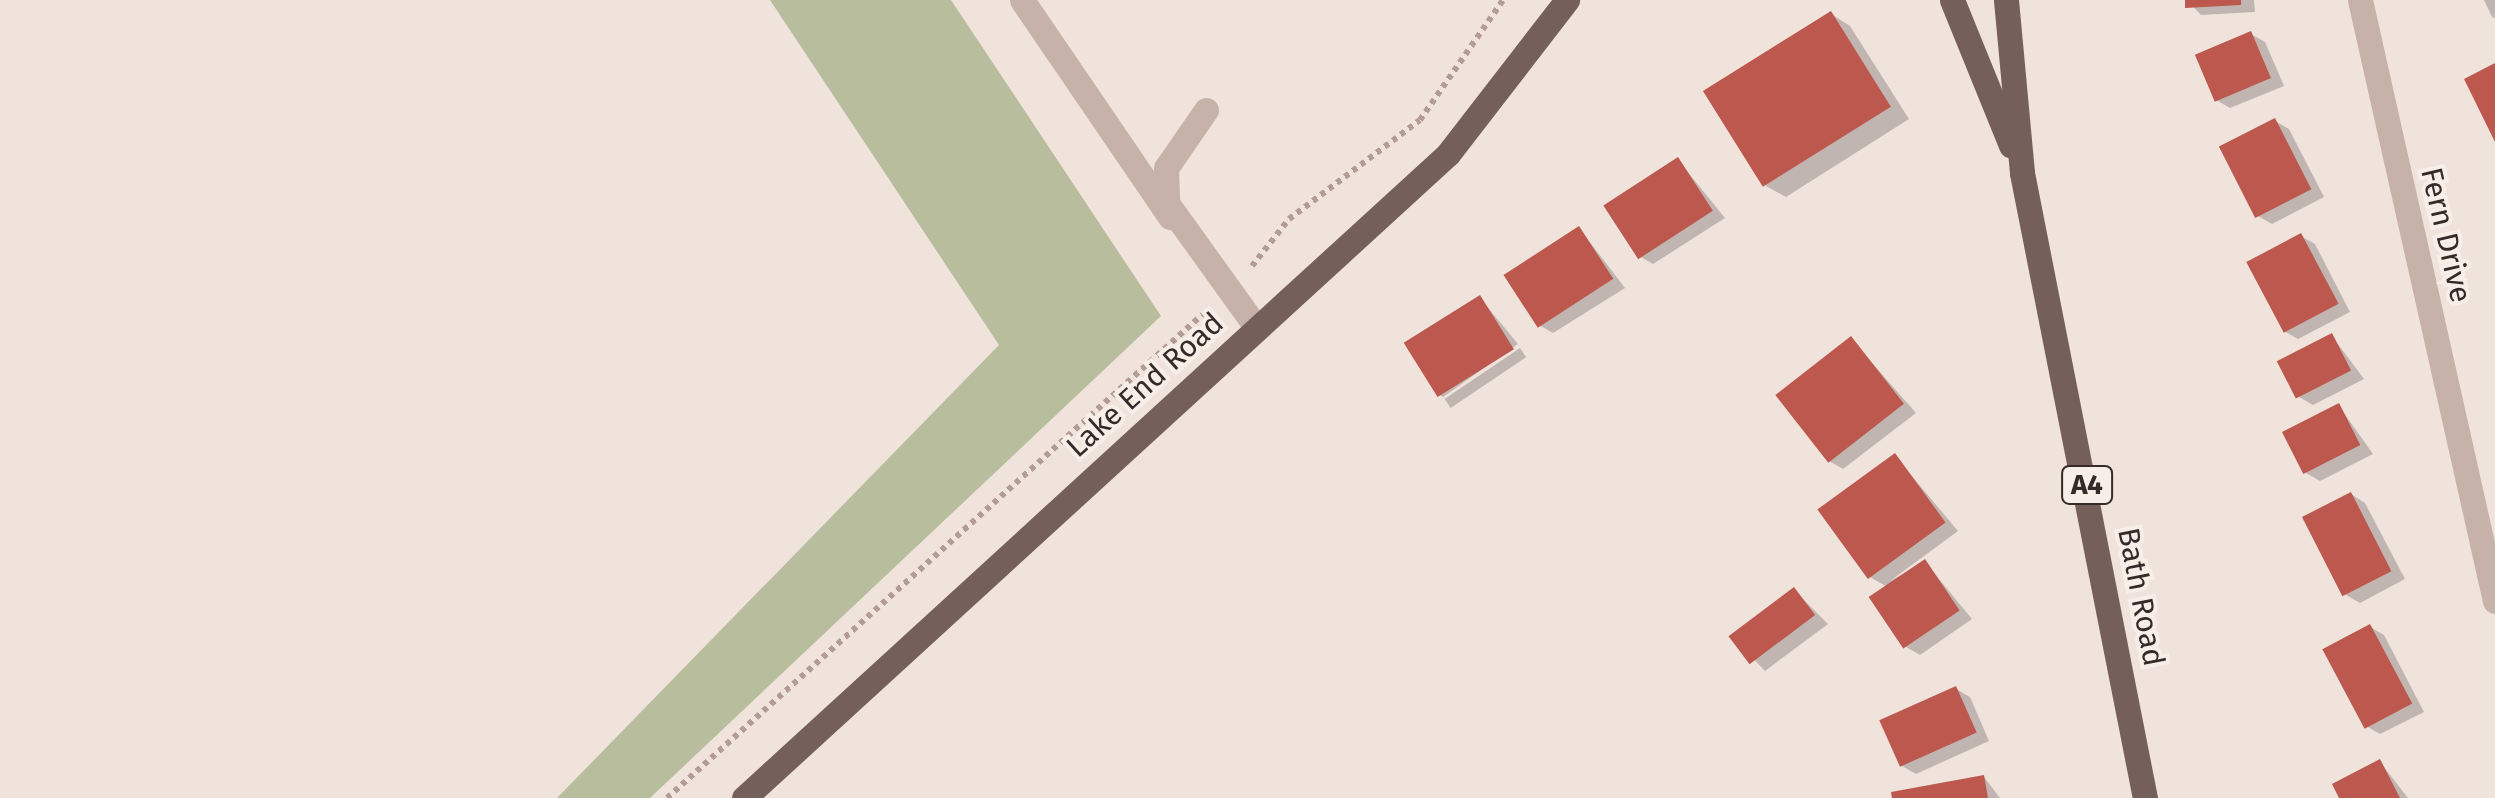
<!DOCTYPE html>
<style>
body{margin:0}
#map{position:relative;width:2495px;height:798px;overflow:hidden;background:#f0e3dc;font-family:"Fira Sans",sans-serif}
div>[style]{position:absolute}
.green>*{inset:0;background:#b7bd9d}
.shadow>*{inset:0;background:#0003;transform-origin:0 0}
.building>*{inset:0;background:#bc584d;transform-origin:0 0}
.path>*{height:6px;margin-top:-3px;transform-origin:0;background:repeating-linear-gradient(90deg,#b29c93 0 5px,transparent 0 10px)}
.minor>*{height:25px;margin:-12.5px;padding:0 12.5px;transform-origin:12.5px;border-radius:12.5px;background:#c7b2a9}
.major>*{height:25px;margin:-12.5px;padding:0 12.5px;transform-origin:12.5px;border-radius:12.5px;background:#755f5a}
span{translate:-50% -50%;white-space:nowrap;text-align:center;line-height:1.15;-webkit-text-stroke:8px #f8eee8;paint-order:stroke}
.shield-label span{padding:2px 8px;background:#f8eee8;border:2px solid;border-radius:8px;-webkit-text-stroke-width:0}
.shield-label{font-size:28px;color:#342a28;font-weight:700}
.street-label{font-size:30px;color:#342a28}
</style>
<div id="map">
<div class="green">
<i style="clip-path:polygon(770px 0,951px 0,1161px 316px,650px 798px,557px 798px,999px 345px)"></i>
</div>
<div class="shadow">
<i style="clip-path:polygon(2187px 0,2254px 0,2255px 12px,2201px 15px)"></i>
<i style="clip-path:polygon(2484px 0,2495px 0,2495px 18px,2492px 17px)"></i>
<i style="clip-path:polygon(1831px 14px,1850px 26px,1909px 119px,1786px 197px,1766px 186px)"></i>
<i style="clip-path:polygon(2251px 34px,2265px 42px,2284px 86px,2230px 108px,2216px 100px)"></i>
<i style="clip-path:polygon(2275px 121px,2289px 129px,2324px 197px,2272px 224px,2258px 216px)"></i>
<i style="clip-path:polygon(1678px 160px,1725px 218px,1653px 264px,1639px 256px)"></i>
<i style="clip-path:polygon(1579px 228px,1625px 288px,1553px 333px,1539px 325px)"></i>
<i style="clip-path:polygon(2301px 236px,2315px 244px,2350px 312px,2298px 339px,2284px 331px)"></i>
<i style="clip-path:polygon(1480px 298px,1518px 344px,1443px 397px,1440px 395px)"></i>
<i style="clip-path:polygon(2332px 336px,2364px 379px,2313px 405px,2299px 397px)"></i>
<i style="clip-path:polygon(1851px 339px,1916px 413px,1843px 469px,1829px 461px)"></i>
<i style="left:1520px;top:348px;width:11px;height:91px;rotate:56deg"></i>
<i style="clip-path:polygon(2339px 406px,2373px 454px,2320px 481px,2306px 473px)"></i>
<i style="clip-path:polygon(1895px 456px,1958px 531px,1890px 581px,1925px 562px,1972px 619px,1920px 655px,1906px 647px,1889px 588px,1870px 577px)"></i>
<i style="clip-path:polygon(2351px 494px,2365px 503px,2405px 579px,2360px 603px,2346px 595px)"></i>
<i style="clip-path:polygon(1794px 590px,1828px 624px,1765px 671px,1732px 636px)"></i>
<i style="clip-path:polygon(2370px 627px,2384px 635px,2424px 712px,2380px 734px,2366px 726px)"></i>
<i style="clip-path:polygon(1956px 689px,1970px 697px,1989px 741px,1916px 774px,1902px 766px)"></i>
<i style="clip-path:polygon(2380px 762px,2408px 798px,2342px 798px)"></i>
<i style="clip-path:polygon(1984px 777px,2000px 798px,1895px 798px)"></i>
</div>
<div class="building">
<i style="clip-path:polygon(2185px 0,2241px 0,2241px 5px,2185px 8px)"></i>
<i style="left:1831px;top:11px;width:113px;height:151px;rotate:58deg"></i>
<i style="left:2251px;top:31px;width:51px;height:61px;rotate:67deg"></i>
<i style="clip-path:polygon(2495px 63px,2495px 142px,2464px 79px)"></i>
<i style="left:2275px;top:118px;width:80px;height:63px;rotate:63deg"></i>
<i style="left:1678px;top:157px;width:64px;height:89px;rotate:57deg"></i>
<i style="left:1579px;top:226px;width:63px;height:90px;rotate:57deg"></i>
<i style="left:2301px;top:233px;width:80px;height:62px;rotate:62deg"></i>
<i style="left:1480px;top:295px;width:64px;height:90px;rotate:58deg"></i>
<i style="left:2332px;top:333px;width:42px;height:62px;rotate:63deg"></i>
<i style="left:1851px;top:336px;width:86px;height:96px;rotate:52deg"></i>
<i style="left:2339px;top:403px;width:47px;height:64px;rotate:63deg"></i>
<i style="left:1895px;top:453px;width:86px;height:96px;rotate:54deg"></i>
<i style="left:2351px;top:492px;width:89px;height:55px;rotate:63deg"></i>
<i style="left:1925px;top:559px;width:62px;height:68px;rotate:56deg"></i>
<i style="left:1794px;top:587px;width:35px;height:82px;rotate:53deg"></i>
<i style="left:2370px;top:624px;width:90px;height:54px;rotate:62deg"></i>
<i style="left:1956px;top:686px;width:51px;height:84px;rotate:66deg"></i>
<i style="clip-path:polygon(2380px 759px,2400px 798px,2339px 798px,2332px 784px)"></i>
<i style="clip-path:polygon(1984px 775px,1988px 798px,1892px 798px,1891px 792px)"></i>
</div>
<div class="path">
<i style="left:1252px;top:266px;width:60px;rotate:-51.8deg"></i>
<i style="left:1289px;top:219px;width:164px;rotate:-37.1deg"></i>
<i style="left:1420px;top:120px;width:146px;rotate:-55.3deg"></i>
<i style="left:667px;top:798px;width:724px;rotate:-42.09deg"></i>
</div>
<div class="minor">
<i style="left:1022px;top:0;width:263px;rotate:55.7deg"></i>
<i style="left:2360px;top:0;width:616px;rotate:77.34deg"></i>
<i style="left:1206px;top:110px;width:70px;rotate:124.6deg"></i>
<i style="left:1166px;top:168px;width:35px;rotate:88deg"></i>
<i style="left:1167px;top:203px;width:153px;rotate:54.3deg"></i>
</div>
<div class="major">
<i style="left:1952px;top:0;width:157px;rotate:67.9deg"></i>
<i style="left:2006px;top:0;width:174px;rotate:84.7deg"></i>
<i style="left:2022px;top:173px;width:637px;rotate:78.87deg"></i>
<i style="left:744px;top:798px;width:954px;rotate:-42.45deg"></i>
<i style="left:1448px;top:154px;width:195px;rotate:-52.3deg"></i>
</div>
<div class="shield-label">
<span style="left:2087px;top:485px">A4</span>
</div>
<div class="street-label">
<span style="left:2446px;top:235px;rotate:77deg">Fern Drive</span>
<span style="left:1145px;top:385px;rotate:-42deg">Lake End Road</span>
<span style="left:2141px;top:597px;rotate:79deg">Bath Road</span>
</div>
</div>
